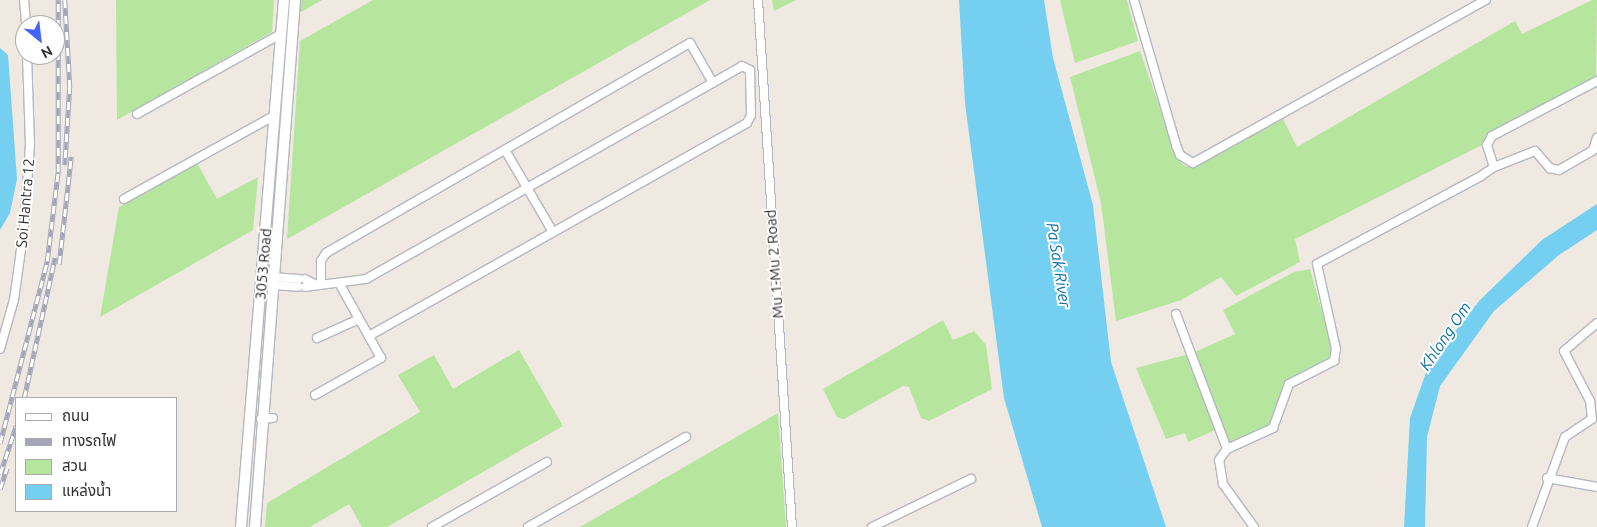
<!DOCTYPE html>
<meta charset="utf-8">
<style>
body{margin:0}
#map{position:relative;width:1597px;height:527px;overflow:hidden;background:#efe9e1;font-family:Ubuntu,"Noto Sans Thai",sans-serif}
div>[style]{position:absolute}
.green>*{inset:0;background:#b6e59e}
.water>*{inset:0;background:#75cff0}
.roads{filter:drop-shadow(1px 0 #b4b7c1) drop-shadow(-1px 0 #b4b7c1) drop-shadow(0 1px #b4b7c1) drop-shadow(0 -1px #b4b7c1)}
.minor>*{height:8px;margin:-4px;padding:0 4px;transform-origin:4px;border-radius:4px;background:#fff}
.secondary>*{height:10px;margin:-5px;padding:0 5px;transform-origin:5px;border-radius:5px;background:#fff}
.rail>*{height:4.5px;margin-top:-2.25px;transform-origin:0;background:repeating-linear-gradient(90deg,#fff 0 8px,#a3a6b8 0 16px);box-sizing:border-box;border-block:1px solid #a3a6b8}
span{translate:-50% -50%;white-space:nowrap;text-align:center;line-height:1.15;-webkit-text-stroke:4px #fff;paint-order:stroke}
.street-label{font-size:15px;color:#2e2e2e}
.water-label{font-size:16px;color:#0d6fa3;font-style:italic}
.legend{position:absolute;left:15px;top:397px;width:162px;height:115px;box-sizing:border-box;background:#fff;border:1px solid #ababab;margin:0;padding:6px 9px;list-style:none;font-size:15px;color:#2e2e2e}
.legend li{display:flex;align-items:center;gap:10px;height:25px}
.legend b{width:25px;border:1px solid #ababab}
.north{position:absolute;left:15px;top:15px;width:50px;height:50px;box-sizing:border-box;background:#fff;border:1px solid #ababab;border-radius:50%;rotate:151deg;font-size:14px;font-weight:700;line-height:20px;text-align:center;color:#2e2e2e}
.north::after{content:'';display:block;margin:auto;width:18px;height:22px;background:#4264fb;clip-path:polygon(50% 0,100% 100%,50% 72%,0 100%)}
</style>
<div id="map">
<div class="green">
<i style="clip-path:polygon(116px 0,274px 0,272px 32px,117px 120px)"></i>
<i style="clip-path:polygon(298px 0,322px 0,301px 12px,297px 10px)"></i>
<i style="clip-path:polygon(373px 0,710px 0,287px 239px,300px 41px)"></i>
<i style="clip-path:polygon(772px 0,796px 0,774px 11px)"></i>
<i style="clip-path:polygon(1060px 0,1127px 0,1138px 41px,1075px 63px)"></i>
<i style="clip-path:polygon(1592px 0,1597px 0,1596px 77px,1492px 133px,1482px 145px,1295px 239px,1300px 262px,1236px 296px,1221px 277px,1181px 300px,1116px 321px,1101px 203px,1070px 77px,1140px 51px,1177px 157px,1184px 166px,1194px 167px,1283px 119px,1297px 147px,1515px 21px,1522px 34px)"></i>
<i style="clip-path:polygon(197px 163px,217px 199px,258px 177px,253px 230px,100px 317px,119px 207px)"></i>
<i style="clip-path:polygon(1310px 269px,1333px 350px,1326px 363px,1284px 383px,1270px 426px,1228px 445px,1222px 427px,1188px 442px,1185px 433px,1166px 439px,1136px 368px,1189px 354px,1200px 379px,1205px 376px,1195px 352px,1235px 334px,1223px 310px,1294px 272px)"></i>
<i style="clip-path:polygon(943px 320px,953px 340px,974px 331px,986px 345px,992px 389px,929px 421px,921px 418px,909px 387px,903px 386px,844px 419px,837px 417px,823px 389px)"></i>
<i style="clip-path:polygon(519px 350px,563px 426px,387px 527px,362px 527px,349px 504px,310px 527px,265px 527px,267px 503px,420px 412px,398px 375px,434px 355px,453px 389px)"></i>
<i style="clip-path:polygon(778px 413px,786px 527px,580px 527px)"></i>
</div>
<div class="water">
<i style="clip-path:polygon(959px 0,1044px 0,1053px 58px,1093px 205px,1111px 362px,1166px 527px,1042px 527px,1004px 398px,965px 103px)"></i>
<i style="clip-path:polygon(0 48px,8px 55px,17px 179px,10px 213px,0 230px)"></i>
<i style="clip-path:polygon(1597px 204px,1597px 230px,1559px 255px,1494px 311px,1440px 386px,1427px 437px,1425px 527px,1404px 527px,1410px 418px,1429px 364px,1480px 300px,1542px 240px)"></i>
</div>
<div class="roads">
<div class="minor">
<i style="left:24px;top:0;width:25px;rotate:85deg"></i>
<i style="left:758px;top:0;width:528px;rotate:86.31deg"></i>
<i style="left:1134px;top:0;width:151px;rotate:73.8deg"></i>
<i style="left:1176px;top:145px;width:11px;rotate:68deg"></i>
<i style="left:1180px;top:155px;width:15px;rotate:32deg"></i>
<i style="left:1193px;top:163px;width:335px;rotate:-29.1deg"></i>
<i style="left:137px;top:114px;width:165px;rotate:-29.1deg"></i>
<i style="left:505px;top:150px;width:95px;rotate:59.7deg"></i>
<i style="left:1494px;top:167px;width:44px;rotate:-21.3deg"></i>
<i style="left:1535px;top:151px;width:23px;rotate:49deg"></i>
<i style="left:1550px;top:168px;width:9px;rotate:13deg"></i>
<i style="left:1559px;top:170px;width:39px;rotate:-30deg"></i>
<i style="left:1593px;top:150px;width:13px;rotate:-72deg"></i>
<i style="left:124px;top:199px;width:171px;rotate:-29deg"></i>
<i style="left:272px;top:277px;width:27px;rotate:4deg"></i>
<i style="left:305px;top:279px;width:11px;rotate:27deg"></i>
<i style="left:321px;top:283px;width:22px;rotate:-90deg"></i>
<i style="left:321px;top:261px;width:9px;rotate:-58deg"></i>
<i style="left:326px;top:253px;width:420px;rotate:-30deg"></i>
<i style="left:690px;top:43px;width:46px;rotate:60.1deg"></i>
<i style="left:272px;top:285px;width:26px;rotate:4deg"></i>
<i style="left:305px;top:287px;width:62px;rotate:-7.5deg"></i>
<i style="left:366px;top:279px;width:432px;rotate:-29.5deg"></i>
<i style="left:742px;top:66px;width:9px;rotate:27deg"></i>
<i style="left:750px;top:70px;width:45px;rotate:88.7deg"></i>
<i style="left:751px;top:115px;width:9px;rotate:117deg"></i>
<i style="left:747px;top:123px;width:434px;rotate:150.6deg"></i>
<i style="left:1176px;top:314px;width:144px;rotate:69.3deg"></i>
<i style="left:317px;top:338px;width:46px;rotate:-24.3deg"></i>
<i style="left:0;top:349px;width:51px;rotate:-74.1deg"></i>
<i style="left:14px;top:300px;width:73px;rotate:-82.1deg"></i>
<i style="left:24px;top:228px;width:83px;rotate:-85.9deg"></i>
<i style="left:30px;top:145px;width:90px;rotate:-91.9deg"></i>
<i style="left:315px;top:395px;width:76px;rotate:-29.3deg"></i>
<i style="left:381px;top:358px;width:86px;rotate:-119.2deg"></i>
<i style="left:261px;top:419px;width:12px;rotate:-5deg"></i>
<i style="left:1547px;top:478px;width:51px;rotate:10.2deg"></i>
<i style="left:432px;top:527px;width:132px;rotate:-29.5deg"></i>
<i style="left:528px;top:527px;width:182px;rotate:-29.7deg"></i>
<i style="left:872px;top:527px;width:110px;rotate:-25.9deg"></i>
<i style="left:1254px;top:527px;width:53px;rotate:-125.8deg"></i>
<i style="left:1223px;top:484px;width:24px;rotate:-99deg"></i>
<i style="left:1219px;top:460px;width:14px;rotate:-54deg"></i>
<i style="left:1227px;top:449px;width:51px;rotate:-24.5deg"></i>
<i style="left:1273px;top:428px;width:47px;rotate:-70deg"></i>
<i style="left:1289px;top:384px;width:51px;rotate:-27.1deg"></i>
<i style="left:1334px;top:361px;width:12px;rotate:-81deg"></i>
<i style="left:1336px;top:349px;width:87px;rotate:-102.6deg"></i>
<i style="left:1317px;top:264px;width:186px;rotate:-28.2deg"></i>
<i style="left:1481px;top:176px;width:16px;rotate:-35deg"></i>
<i style="left:1494px;top:167px;width:23px;rotate:-108deg"></i>
<i style="left:1487px;top:145px;width:10px;rotate:-61deg"></i>
<i style="left:1492px;top:136px;width:119px;rotate:-27.6deg"></i>
<i style="left:1532px;top:527px;width:96px;rotate:-69.9deg"></i>
<i style="left:1565px;top:437px;width:32px;rotate:-34deg"></i>
<i style="left:1592px;top:419px;width:18px;rotate:-96deg"></i>
<i style="left:1590px;top:401px;width:56px;rotate:-117.5deg"></i>
<i style="left:1564px;top:351px;width:43px;rotate:-40.3deg"></i>
</div>
<div class="secondary">
<i style="left:241px;top:527px;width:529px;rotate:-85.34deg"></i>
<i style="left:255px;top:527px;width:529px;rotate:-85.66deg"></i>
</div>
</div>
<div class="rail">
<i style="left:65px;top:0;width:86px;rotate:86.7deg"></i>
<i style="left:70px;top:86px;width:79px;rotate:93.6deg"></i>
<i style="left:59px;top:264px;width:108px;rotate:-83.6deg"></i>
<i style="left:24px;top:398px;width:144px;rotate:-77.6deg"></i>
<i style="left:0;top:443px;width:188px;rotate:-75.5deg"></i>
<i style="left:47px;top:261px;width:90px;rotate:-83deg"></i>
<i style="left:58px;top:172px;width:172px;rotate:-90deg"></i>
<i style="left:0;top:474px;width:51px;rotate:-71.6deg"></i>
<i style="left:0;top:489px;width:22px;rotate:-72deg"></i>
</div>
<div class="street-label">
<span style="left:25px;top:203px;rotate:-85deg">Soi Hantra 12</span>
<span style="left:263px;top:264px;rotate:-85deg">3053 Road</span>
<span style="left:774px;top:264px;rotate:-94deg">Mu 1-Mu 2 Road</span>
</div>
<div class="water-label">
<span style="left:1059px;top:265px;rotate:81deg">Pa Sak River</span>
<span style="left:1445px;top:336px;rotate:-56deg">Khlong Om</span>
</div>
<ul class="legend">
<li><b style="height:6px;background:#fff"></b>ถนน</li>
<li><b style="height:6px;background:#a3a6b8"></b>ทางรถไฟ</li>
<li><b style="height:14px;background:#b6e59e"></b>สวน</li>
<li><b style="height:14px;background:#75cff0"></b>แหล่งน้ำ</li>
</ul>
<div class="north">N</div>
</div>
